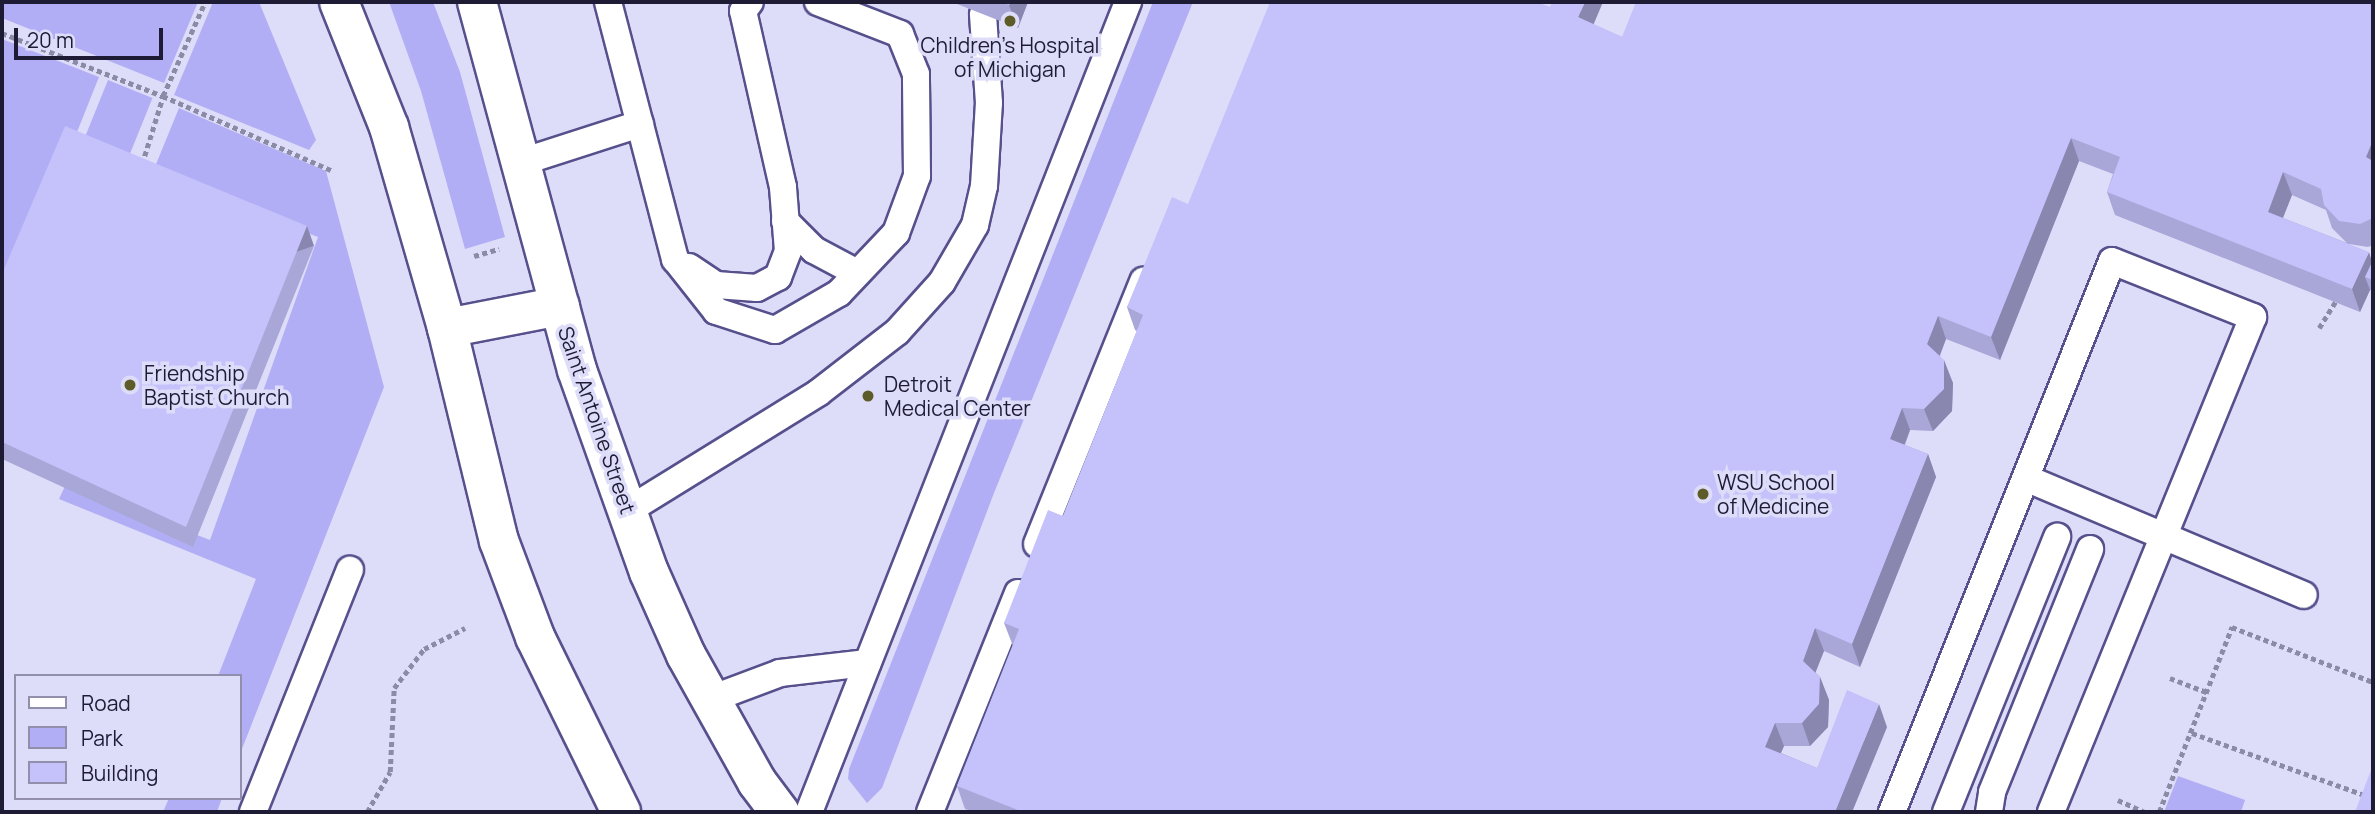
<!DOCTYPE html>
<style>
body{margin:0}
#map{position:relative;width:2375px;height:814px;overflow:hidden;background:#deddf9;font-family:Manrope,sans-serif}
div>[style]{position:absolute}
.green>*{inset:0;background:#b2aef5;transform-origin:0 0}
.path>*{height:4.5px;margin-top:-2.25px;transform-origin:0;background:repeating-linear-gradient(90deg,#8c8ba6 0 5px,transparent 0 8.5px)}
.roads{filter:drop-shadow(2px 0 #56508c) drop-shadow(-2px 0 #56508c) drop-shadow(0 2px #56508c) drop-shadow(0 -2px #56508c)}
.service>*{height:26px;margin:-13px;padding:0 13px;transform-origin:13px;border-radius:13px;background:#fff}
.tertiary>*{height:38px;margin:-19px;padding:0 19px;transform-origin:19px;border-radius:19px;background:#fff}
.wall>*{inset:0;background:#a9a6d8}
.shaded-wall>*{inset:0;background:#8987b0;transform-origin:0 0}
.building>*{inset:0;background:#c4c1fb}
.dots>*{width:19px;height:19px;translate:-50% -50%;box-sizing:border-box;border:4px solid #deddf9;border-radius:50%}
span{translate:-50% -50%;white-space:nowrap;text-align:center;line-height:1.15;-webkit-text-stroke:7px #deddf9;paint-order:stroke}
.poi-label{font-size:21px;color:#1e1b35}
.left{translate:0 -50%;text-align:left}
.street-label{font-size:21px;color:#1e1b35}
.frame{position:absolute;inset:0;border:4px solid #1e1b35;pointer-events:none}
.legend{position:absolute;left:14px;top:674px;width:228px;height:126px;box-sizing:border-box;background:#deddf9;border:2px solid #918fab;margin:0;padding:9px 12px;list-style:none;font-size:21px;color:#1e1b35}
.legend li{display:flex;align-items:center;gap:14px;height:35px}
.legend b{width:35px;border:2px solid #918fab}
.scale{position:absolute;left:14px;top:28px;width:149px;height:32px;box-sizing:border-box;border:4px solid #1e1b35;border-top:0;padding-left:9px;font-size:21px;line-height:24px;white-space:nowrap;color:#1e1b35;-webkit-text-stroke:5px #deddf9;paint-order:stroke}
</style>
<div id="map">
<div class="green">
<i style="clip-path:polygon(2px 2px,198px 2px,164px 83px,2px 18px)"></i>
<i style="clip-path:polygon(213px 2px,259px 2px,316px 140px,309px 150px,174px 95px)"></i>
<i style="clip-path:polygon(389px 2px,433px 2px,460px 72px,505px 237px,465px 249px,421px 91px)"></i>
<i style="clip-path:polygon(1153px 2px,1193px 2px,994px 493px,882px 788px,867px 803px,848px 779px,849px 769px)"></i>
<i style="clip-path:polygon(2px 39px,99px 77px,2px 320px)"></i>
<i style="left:108px;top:80px;width:48px;height:69px;rotate:22deg"></i>
<i style="clip-path:polygon(179px 108px,326px 171px,384px 387px,240px 754px,240px 676px,218px 676px,256px 579px,59px 499px,66px 484px,210px 540px,318px 237px,152px 174px)"></i>
<i style="clip-path:polygon(2178px 776px,2245px 800px,2241px 812px,2164px 812px)"></i>
<i style="clip-path:polygon(169px 798px,222px 798px,217px 812px,163px 812px)"></i>
</div>
<div class="path">
<i style="left:2px;top:33px;width:173px;rotate:21.4deg"></i>
<i style="left:163px;top:96px;width:184px;rotate:23.8deg"></i>
<i style="left:142px;top:164px;width:71px;rotate:-72.8deg"></i>
<i style="left:163px;top:96px;width:103px;rotate:-65.9deg"></i>
<i style="left:474px;top:256px;width:26px;rotate:-16deg"></i>
<i style="left:2319px;top:328px;width:34px;rotate:-58deg"></i>
<i style="left:2170px;top:678px;width:40px;rotate:21deg"></i>
<i style="left:2192px;top:733px;width:183px;rotate:19.8deg"></i>
<i style="left:2118px;top:800px;width:30px;rotate:24deg"></i>
<i style="left:367px;top:812px;width:46px;rotate:-60.1deg"></i>
<i style="left:390px;top:772px;width:84px;rotate:-87.3deg"></i>
<i style="left:394px;top:688px;width:49px;rotate:-52.4deg"></i>
<i style="left:424px;top:649px;width:46px;rotate:-27.1deg"></i>
<i style="left:2159px;top:812px;width:199px;rotate:-68.5deg"></i>
<i style="left:2232px;top:627px;width:151px;rotate:21.3deg"></i>
</div>
<div class="roads">
<div class="service">
<i style="left:608px;top:2px;width:266px;rotate:75.4deg"></i>
<i style="left:675px;top:259px;width:66px;rotate:51.7deg"></i>
<i style="left:716px;top:311px;width:62px;rotate:17.9deg"></i>
<i style="left:775px;top:330px;width:74px;rotate:-30deg"></i>
<i style="left:839px;top:293px;width:83px;rotate:-46.5deg"></i>
<i style="left:896px;top:233px;width:61px;rotate:-69.8deg"></i>
<i style="left:917px;top:176px;width:102px;rotate:-90.6deg"></i>
<i style="left:916px;top:74px;width:43px;rotate:-111.8deg"></i>
<i style="left:900px;top:34px;width:88px;rotate:-158.7deg"></i>
<i style="left:522px;top:162px;width:124px;rotate:-17.9deg"></i>
<i style="left:785px;top:221px;width:41px;rotate:45deg"></i>
<i style="left:814px;top:250px;width:49px;rotate:28.1deg"></i>
<i style="left:689px;top:267px;width:32px;rotate:34deg"></i>
<i style="left:716px;top:285px;width:41px;rotate:4.2deg"></i>
<i style="left:757px;top:288px;width:24px;rotate:-28deg"></i>
<i style="left:778px;top:277px;width:28px;rotate:-69deg"></i>
<i style="left:788px;top:251px;width:64px;rotate:-94.5deg"></i>
<i style="left:783px;top:187px;width:180px;rotate:-102.8deg"></i>
<i style="left:743px;top:11px;width:11px;rotate:-52deg"></i>
<i style="left:2028px;top:479px;width:299px;rotate:22.8deg"></i>
<i style="left:627px;top:511px;width:225px;rotate:-31.7deg"></i>
<i style="left:818px;top:393px;width:100px;rotate:-37.7deg"></i>
<i style="left:897px;top:332px;width:67px;rotate:-48deg"></i>
<i style="left:942px;top:282px;width:66px;rotate:-59.9deg"></i>
<i style="left:975px;top:225px;width:40px;rotate:-77deg"></i>
<i style="left:984px;top:186px;width:83px;rotate:-86.6deg"></i>
<i style="left:989px;top:103px;width:89px;rotate:-93.9deg"></i>
<i style="left:1037px;top:544px;width:284px;rotate:-68deg"></i>
<i style="left:711px;top:699px;width:74px;rotate:-20.6deg"></i>
<i style="left:780px;top:673px;width:88px;rotate:-6.6deg"></i>
<i style="left:253px;top:812px;width:261px;rotate:-68.2deg"></i>
<i style="left:809px;top:812px;width:871px;rotate:-68.5deg"></i>
<i style="left:930px;top:812px;width:236px;rotate:-68.1deg"></i>
<i style="left:1892px;top:812px;width:593px;rotate:-68.23deg"></i>
<i style="left:2112px;top:261px;width:152px;rotate:21.7deg"></i>
<i style="left:2253px;top:317px;width:535px;rotate:112.2deg"></i>
<i style="left:1946px;top:812px;width:297px;rotate:-68deg"></i>
<i style="left:1989px;top:812px;width:20px;rotate:-81deg"></i>
<i style="left:1992px;top:792px;width:262px;rotate:-68deg"></i>
</div>
<div class="tertiary">
<i style="left:339px;top:2px;width:135px;rotate:68.2deg"></i>
<i style="left:389px;top:127px;width:209px;rotate:73.9deg"></i>
<i style="left:447px;top:328px;width:219px;rotate:76.3deg"></i>
<i style="left:499px;top:541px;width:103px;rotate:69.4deg"></i>
<i style="left:535px;top:637px;width:195px;rotate:63.8deg"></i>
<i style="left:477px;top:2px;width:381px;rotate:74.8deg"></i>
<i style="left:577px;top:370px;width:214px;rotate:70.4deg"></i>
<i style="left:649px;top:572px;width:91px;rotate:66deg"></i>
<i style="left:686px;top:655px;width:145px;rotate:60.8deg"></i>
<i style="left:757px;top:782px;width:38px;rotate:53deg"></i>
<i style="left:447px;top:328px;width:115px;rotate:-11deg"></i>
</div>
</div>
<div class="wall">
<i style="clip-path:polygon(952px 2px,1028px 2px,1018px 28px)"></i>
<i style="clip-path:polygon(evenodd,2373px 2px,2373px 245px,2368px 247px,2349px 244px,2373px 263px,2373px 291px,2370px 290px,2360px 312px,2115px 215px,2107px 192px,2113px 174px,2079px 161px,2000px 360px,1946px 339px,1940px 356px,1953px 383px,1952px 411px,1933px 431px,1910px 430px,1905px 445px,1928px 454px,1936px 477px,1860px 667px,1824px 651px,1815px 672px,1820px 677px,1829px 700px,1828px 727px,1810px 746px,1784px 746px,1781px 753px,1817px 768px,1887px 727px,1852px 812px,974px 812px,965px 809px,957px 786px,1013px 646px,1004px 623px,1063px 516px,1137px 331px,1135px 330px,1127px 307px,1188px 204px,1593px 24px,1622px 37px,2373px 2px,2292px 195px,2326px 210px,2332px 228px,2347px 243px,2283px 218px,2292px 195px)"></i>
<i style="clip-path:polygon(307px 226px,314px 246px,193px 547px,2px 459px,2px 274px)"></i>
</div>
<div class="shaded-wall">
<i style="clip-path:polygon(1011px 2px,1028px 2px,1018px 28px,1009px 5px)"></i>
<i style="clip-path:polygon(1585px 2px,1603px 2px,1587px 40px,1578px 17px)"></i>
<i style="clip-path:polygon(2071px 138px,2079px 161px,2000px 360px,1991px 337px)"></i>
<i style="clip-path:polygon(2373px 140px,2373px 175px,2366px 157px)"></i>
<i style="clip-path:polygon(2283px 172px,2292px 195px,2276px 235px,2268px 212px)"></i>
<i style="left:307px;top:226px;width:21px;height:324px;rotate:71deg"></i>
<i style="clip-path:polygon(2369px 252px,2373px 265px,2365px 277px,2370px 290px,2360px 312px,2352px 289px)"></i>
<i style="clip-path:polygon(1938px 316px,1946px 339px,1935px 367px,1927px 344px)"></i>
<i style="clip-path:polygon(1944px 360px,1953px 383px,1952px 411px,1933px 431px,1924px 409px)"></i>
<i style="clip-path:polygon(1902px 408px,1910px 430px,1898px 461px,1890px 439px)"></i>
<i style="clip-path:polygon(1928px 454px,1936px 477px,1860px 667px,1852px 644px)"></i>
<i style="clip-path:polygon(1815px 628px,1824px 651px,1811px 684px,1803px 661px)"></i>
<i style="clip-path:polygon(1820px 677px,1829px 700px,1828px 727px,1810px 746px,1802px 723px)"></i>
<i style="clip-path:polygon(1879px 704px,1887px 727px,1852px 812px,1835px 812px)"></i>
<i style="clip-path:polygon(1775px 723px,1784px 746px,1773px 770px,1765px 747px)"></i>
</div>
<div class="building">
<i style="clip-path:polygon(1001px 2px,1011px 2px,1009px 5px)"></i>
<i style="clip-path:polygon(1270px 2px,1537px 2px,1550px 7px,1552px 2px,1585px 2px,1578px 17px,1622px 37px,1636px 2px,2373px 2px,2373px 140px,2366px 157px,2373px 161px,2373px 218px,2360px 224px,2339px 221px,2324px 205px,2321px 189px,2283px 172px,2268px 212px,2369px 252px,2352px 289px,2107px 192px,2120px 157px,2071px 138px,1991px 337px,1938px 316px,1927px 344px,1944px 360px,1944px 389px,1924px 409px,1902px 408px,1890px 439px,1928px 454px,1852px 644px,1815px 628px,1803px 661px,1820px 677px,1819px 704px,1802px 723px,1775px 723px,1765px 747px,1817px 768px,1847px 690px,1879px 704px,1835px 812px,1023px 812px,957px 786px,1019px 629px,1004px 623px,1048px 510px,1063px 516px,1143px 315px,1127px 307px,1172px 197px,1188px 204px)"></i>
<i style="clip-path:polygon(65px 126px,307px 226px,186px 527px,2px 442px,2px 274px)"></i>
<i style="clip-path:polygon(2372px 262px,2373px 263px,2373px 280px,2365px 277px)"></i>
<i style="clip-path:polygon(2373px 765px,2373px 812px,2355px 812px)"></i>
</div>
<div class="dots">
<i style="left:1010px;top:21px;background:#5d5b27"></i>
<i style="left:130px;top:385px;background:#5d5b27"></i>
<i style="left:868px;top:396px;background:#5d5b27"></i>
<i style="left:1703px;top:494px;background:#5d5b27"></i>
</div>
<div class="poi-label">
<span style="left:1010px;top:57px">Children's Hospital<br>of Michigan</span>
<span class="left" style="left:144px;top:385px">Friendship<br>Baptist Church</span>
<span class="left" style="left:884px;top:396px">Detroit<br>Medical Center</span>
<span class="left" style="left:1717px;top:494px">WSU School<br>of Medicine</span>
</div>
<div class="street-label">
<span style="left:597px;top:420px;rotate:71deg">Saint Antoine Street</span>
</div>
<div class="frame"></div>
<ul class="legend">
<li><b style="height:9px;background:#fff"></b>Road</li>
<li><b style="height:19px;background:#b2aef5"></b>Park</li>
<li><b style="height:19px;background:#c4c1fb"></b>Building</li>
</ul>
<div class="scale">20 m</div>
</div>
